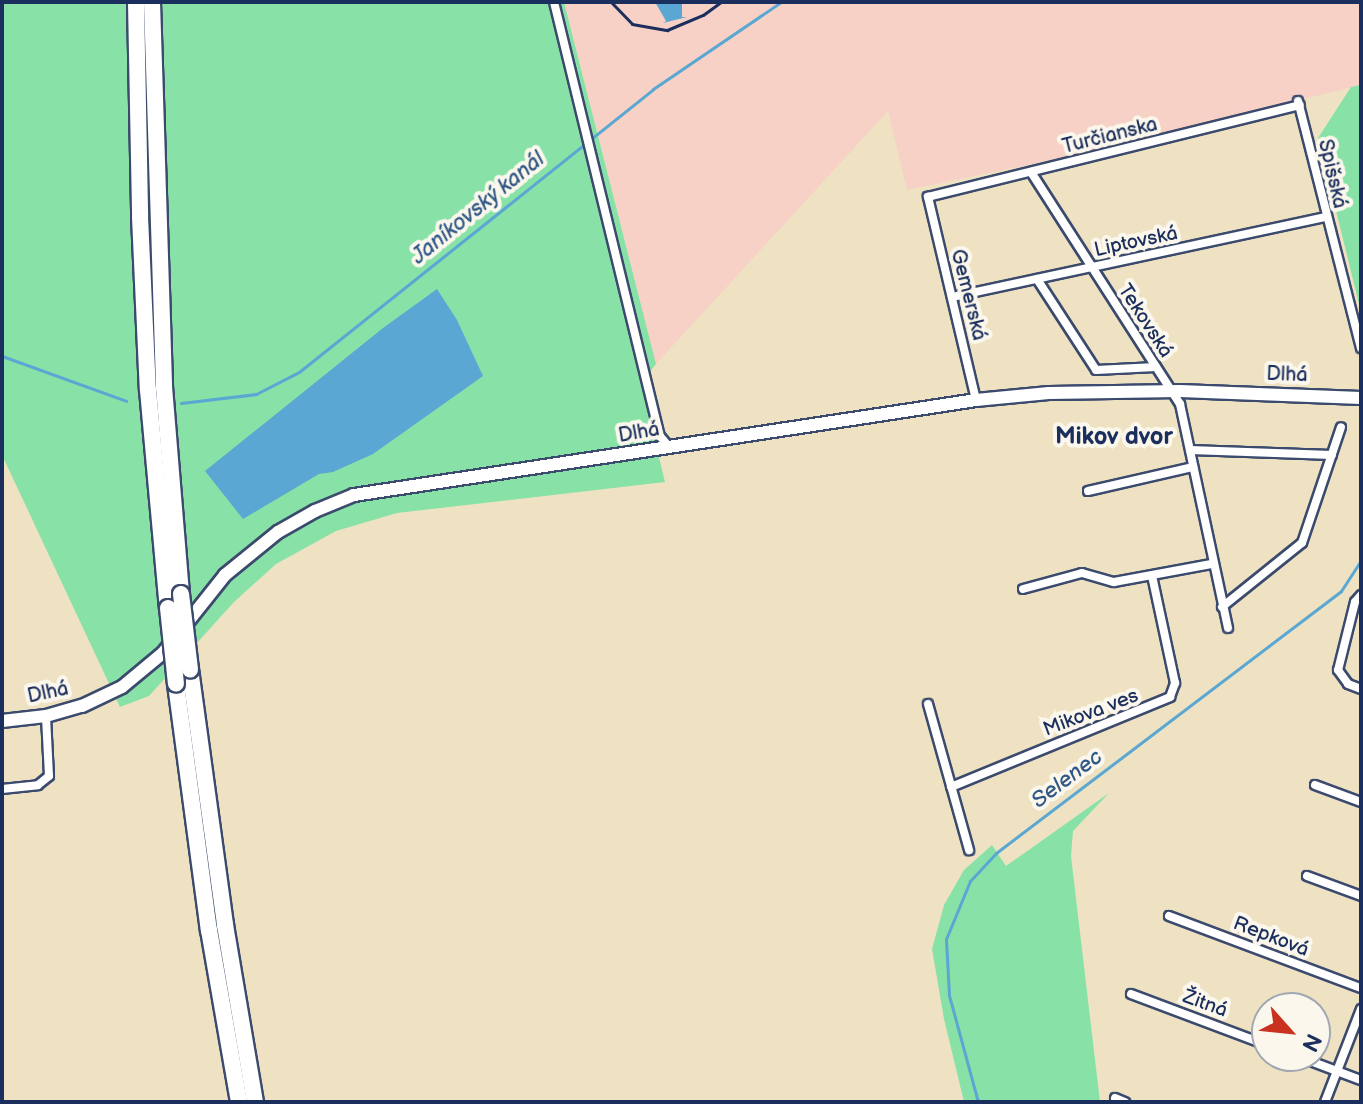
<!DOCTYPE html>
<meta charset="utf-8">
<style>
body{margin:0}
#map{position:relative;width:1363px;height:1104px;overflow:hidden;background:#eee2c3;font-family:"Balsamiq Sans",sans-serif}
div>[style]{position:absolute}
.built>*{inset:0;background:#f7d1c6}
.green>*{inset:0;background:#88e2a7}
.water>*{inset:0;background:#59a7d2}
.stream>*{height:3px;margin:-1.5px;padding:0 1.5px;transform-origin:1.5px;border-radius:1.5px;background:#59a7d2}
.roads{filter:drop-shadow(2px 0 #3b4a6d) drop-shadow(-2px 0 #3b4a6d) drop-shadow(0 2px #3b4a6d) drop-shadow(0 -2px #3b4a6d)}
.street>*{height:8px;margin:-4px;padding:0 4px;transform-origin:4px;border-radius:4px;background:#fff}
.secondary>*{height:12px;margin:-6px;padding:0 6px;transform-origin:6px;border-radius:6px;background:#fff}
.highway>*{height:16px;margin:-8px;padding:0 8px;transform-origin:8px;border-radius:8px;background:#fff}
.rail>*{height:3px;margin:-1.5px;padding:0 1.5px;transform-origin:1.5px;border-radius:1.5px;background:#1b2f5e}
.bridges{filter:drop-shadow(2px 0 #3b4a6d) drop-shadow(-2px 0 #3b4a6d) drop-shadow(0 2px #3b4a6d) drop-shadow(0 -2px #3b4a6d)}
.highway-bridge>*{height:16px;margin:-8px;padding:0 8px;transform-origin:8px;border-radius:8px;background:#fff}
span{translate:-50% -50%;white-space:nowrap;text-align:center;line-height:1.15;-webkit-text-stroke:8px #fbf7ec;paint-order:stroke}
.street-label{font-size:20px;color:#1b2f5e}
.water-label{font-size:22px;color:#315987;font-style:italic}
.quarter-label{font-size:24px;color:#1b2f5e;font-weight:700}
.frame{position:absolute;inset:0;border:4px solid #1b2f5e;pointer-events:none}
.north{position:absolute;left:1251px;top:992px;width:80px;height:80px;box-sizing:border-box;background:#fbf7ec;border:2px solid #a1a7b3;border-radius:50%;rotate:117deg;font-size:22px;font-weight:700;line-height:32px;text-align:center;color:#1b2f5e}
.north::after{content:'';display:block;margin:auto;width:28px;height:36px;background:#c8321e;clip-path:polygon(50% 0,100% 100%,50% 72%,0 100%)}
</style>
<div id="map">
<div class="built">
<i style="clip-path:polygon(564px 2px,1360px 2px,1361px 85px,1047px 161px,907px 190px,888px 111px,656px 364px)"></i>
</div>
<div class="green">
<i style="clip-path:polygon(2px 2px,564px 2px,656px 364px,641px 383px,665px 482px,397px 513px,336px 531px,276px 564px,234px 602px,149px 696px,120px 707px,2px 455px)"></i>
<i style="clip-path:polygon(1361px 85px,1361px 312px,1318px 138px,1351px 87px)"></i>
<i style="clip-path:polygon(1109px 793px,1073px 831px,1071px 856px,1100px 1102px,964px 1102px,944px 1019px,932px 949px,944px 905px,964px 870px,992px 845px,1006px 866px)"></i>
</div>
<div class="water">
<i style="clip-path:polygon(655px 2px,682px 2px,682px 17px,687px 17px,663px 23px,666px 21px)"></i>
<i style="clip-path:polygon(437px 289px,457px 320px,483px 376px,373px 454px,333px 472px,319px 474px,243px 519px,205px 471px,383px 328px)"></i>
</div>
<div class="stream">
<i style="left:2px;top:356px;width:132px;rotate:19.9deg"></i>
<i style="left:181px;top:403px;width:76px;rotate:-6.8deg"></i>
<i style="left:256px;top:394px;width:48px;rotate:-27.1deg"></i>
<i style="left:299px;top:372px;width:453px;rotate:-38.6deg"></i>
<i style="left:653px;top:89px;width:155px;rotate:-34.2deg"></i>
<i style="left:978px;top:1102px;width:111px;rotate:-105.2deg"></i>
<i style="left:949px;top:995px;width:56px;rotate:-93.1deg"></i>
<i style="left:946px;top:939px;width:63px;rotate:-67.5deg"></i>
<i style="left:970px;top:881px;width:38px;rotate:-47deg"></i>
<i style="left:996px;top:853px;width:433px;rotate:-37.2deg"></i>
<i style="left:1341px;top:591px;width:37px;rotate:-57deg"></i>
</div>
<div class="roads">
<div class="street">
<i style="left:554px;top:2px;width:447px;rotate:76.3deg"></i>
<i style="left:660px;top:436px;width:16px;rotate:50deg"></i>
<i style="left:1298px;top:101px;width:255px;rotate:75.7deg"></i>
<i style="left:1031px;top:172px;width:276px;rotate:57.3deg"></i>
<i style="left:1180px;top:404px;width:229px;rotate:77.9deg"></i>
<i style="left:1037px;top:279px;width:108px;rotate:57deg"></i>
<i style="left:1096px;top:370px;width:60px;rotate:-2.9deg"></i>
<i style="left:952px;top:297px;width:382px;rotate:-12.1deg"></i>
<i style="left:976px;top:400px;width:209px;rotate:-103.3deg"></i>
<i style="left:928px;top:197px;width:383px;rotate:-13.9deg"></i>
<i style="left:1190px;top:450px;width:142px;rotate:2deg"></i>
<i style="left:1088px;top:491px;width:108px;rotate:-12.9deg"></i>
<i style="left:1023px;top:589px;width:61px;rotate:-15.2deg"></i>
<i style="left:1082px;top:573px;width:33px;rotate:16deg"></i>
<i style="left:1114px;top:582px;width:99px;rotate:-10.5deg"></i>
<i style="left:1361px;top:595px;width:9px;rotate:131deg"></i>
<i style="left:1355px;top:602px;width:70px;rotate:104deg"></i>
<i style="left:1338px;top:670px;width:17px;rotate:54deg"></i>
<i style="left:1348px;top:684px;width:14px;rotate:21deg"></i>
<i style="left:1222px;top:607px;width:102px;rotate:-38.7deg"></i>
<i style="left:1302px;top:543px;width:122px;rotate:-71.4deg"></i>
<i style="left:928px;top:704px;width:152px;rotate:74.3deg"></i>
<i style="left:1315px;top:785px;width:49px;rotate:20.3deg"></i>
<i style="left:951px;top:787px;width:237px;rotate:-22.3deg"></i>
<i style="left:1170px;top:697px;width:15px;rotate:-70deg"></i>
<i style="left:1175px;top:683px;width:109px;rotate:-102.1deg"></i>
<i style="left:2px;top:789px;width:36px;rotate:-6deg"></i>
<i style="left:38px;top:785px;width:14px;rotate:-39deg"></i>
<i style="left:49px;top:776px;width:60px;rotate:-92.9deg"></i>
<i style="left:1307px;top:876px;width:58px;rotate:20.3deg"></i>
<i style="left:1169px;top:916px;width:205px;rotate:20.6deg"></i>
<i style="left:1131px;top:994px;width:145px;rotate:20.6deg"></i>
<i style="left:1297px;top:1056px;width:68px;rotate:20.6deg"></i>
<i style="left:1115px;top:1098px;width:11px;rotate:22deg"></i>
<i style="left:1325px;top:1102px;width:100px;rotate:-68.8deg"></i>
</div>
<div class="secondary">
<i style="left:2px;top:721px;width:44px;rotate:-6.5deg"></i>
<i style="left:46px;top:716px;width:37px;rotate:-16deg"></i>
<i style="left:82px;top:706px;width:44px;rotate:-25.4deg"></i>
<i style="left:122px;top:687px;width:53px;rotate:-39.7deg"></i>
<i style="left:163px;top:653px;width:100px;rotate:-51.5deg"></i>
<i style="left:225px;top:575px;width:68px;rotate:-39.1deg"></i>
<i style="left:278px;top:532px;width:43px;rotate:-29.6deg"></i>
<i style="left:315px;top:511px;width:42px;rotate:-22.3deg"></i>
<i style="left:354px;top:495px;width:629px;rotate:-8.68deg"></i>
<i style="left:976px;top:400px;width:73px;rotate:-5.5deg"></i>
<i style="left:1049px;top:393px;width:131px;rotate:-0.9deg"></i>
<i style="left:1180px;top:391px;width:181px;rotate:2.2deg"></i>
</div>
<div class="highway">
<i style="left:136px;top:2px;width:215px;rotate:88.9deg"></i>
<i style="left:140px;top:217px;width:173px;rotate:87.4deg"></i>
<i style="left:148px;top:390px;width:219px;rotate:84.8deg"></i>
<i style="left:152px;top:2px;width:385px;rotate:88.2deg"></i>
<i style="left:164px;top:387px;width:208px;rotate:85.3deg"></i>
<i style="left:190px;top:669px;width:258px;rotate:82.2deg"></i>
<i style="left:225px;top:925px;width:180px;rotate:80.4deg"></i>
<i style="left:176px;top:684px;width:248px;rotate:82.4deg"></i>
<i style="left:209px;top:930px;width:175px;rotate:80.1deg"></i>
</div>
</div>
<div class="rail">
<i style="left:611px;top:2px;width:30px;rotate:46deg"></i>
<i style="left:632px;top:24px;width:36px;rotate:10deg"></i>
<i style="left:667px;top:30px;width:39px;rotate:-23deg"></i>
<i style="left:703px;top:15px;width:22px;rotate:-36deg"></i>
</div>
<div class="bridges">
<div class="highway-bridge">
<i style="left:181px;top:594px;width:76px;rotate:83.2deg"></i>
<i style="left:168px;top:608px;width:76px;rotate:84deg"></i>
</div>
</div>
<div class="street-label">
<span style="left:1110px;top:136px;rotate:-14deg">Turčianska</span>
<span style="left:1332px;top:174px;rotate:77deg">Spišská</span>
<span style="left:1136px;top:242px;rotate:-12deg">Liptovská</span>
<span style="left:968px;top:295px;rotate:76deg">Gemerská</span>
<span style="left:1145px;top:321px;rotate:57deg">Tekovská</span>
<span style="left:1287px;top:375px;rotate:2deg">Dlhá</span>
<span style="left:639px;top:433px;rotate:-10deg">Dlhá</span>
<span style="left:48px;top:693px;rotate:-12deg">Dlhá</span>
<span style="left:1091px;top:713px;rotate:-21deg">Mikova ves</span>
<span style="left:1271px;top:937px;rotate:21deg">Repková</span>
<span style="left:1205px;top:1004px;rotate:20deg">Žitná</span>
</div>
<div class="water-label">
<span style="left:478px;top:208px;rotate:-39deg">Janíkovský kanál</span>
<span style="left:1067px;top:779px;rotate:-37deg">Selenec</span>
</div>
<div class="quarter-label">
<span style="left:1114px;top:437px">Mikov dvor</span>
</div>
<div class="frame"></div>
<div class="north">N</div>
</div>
